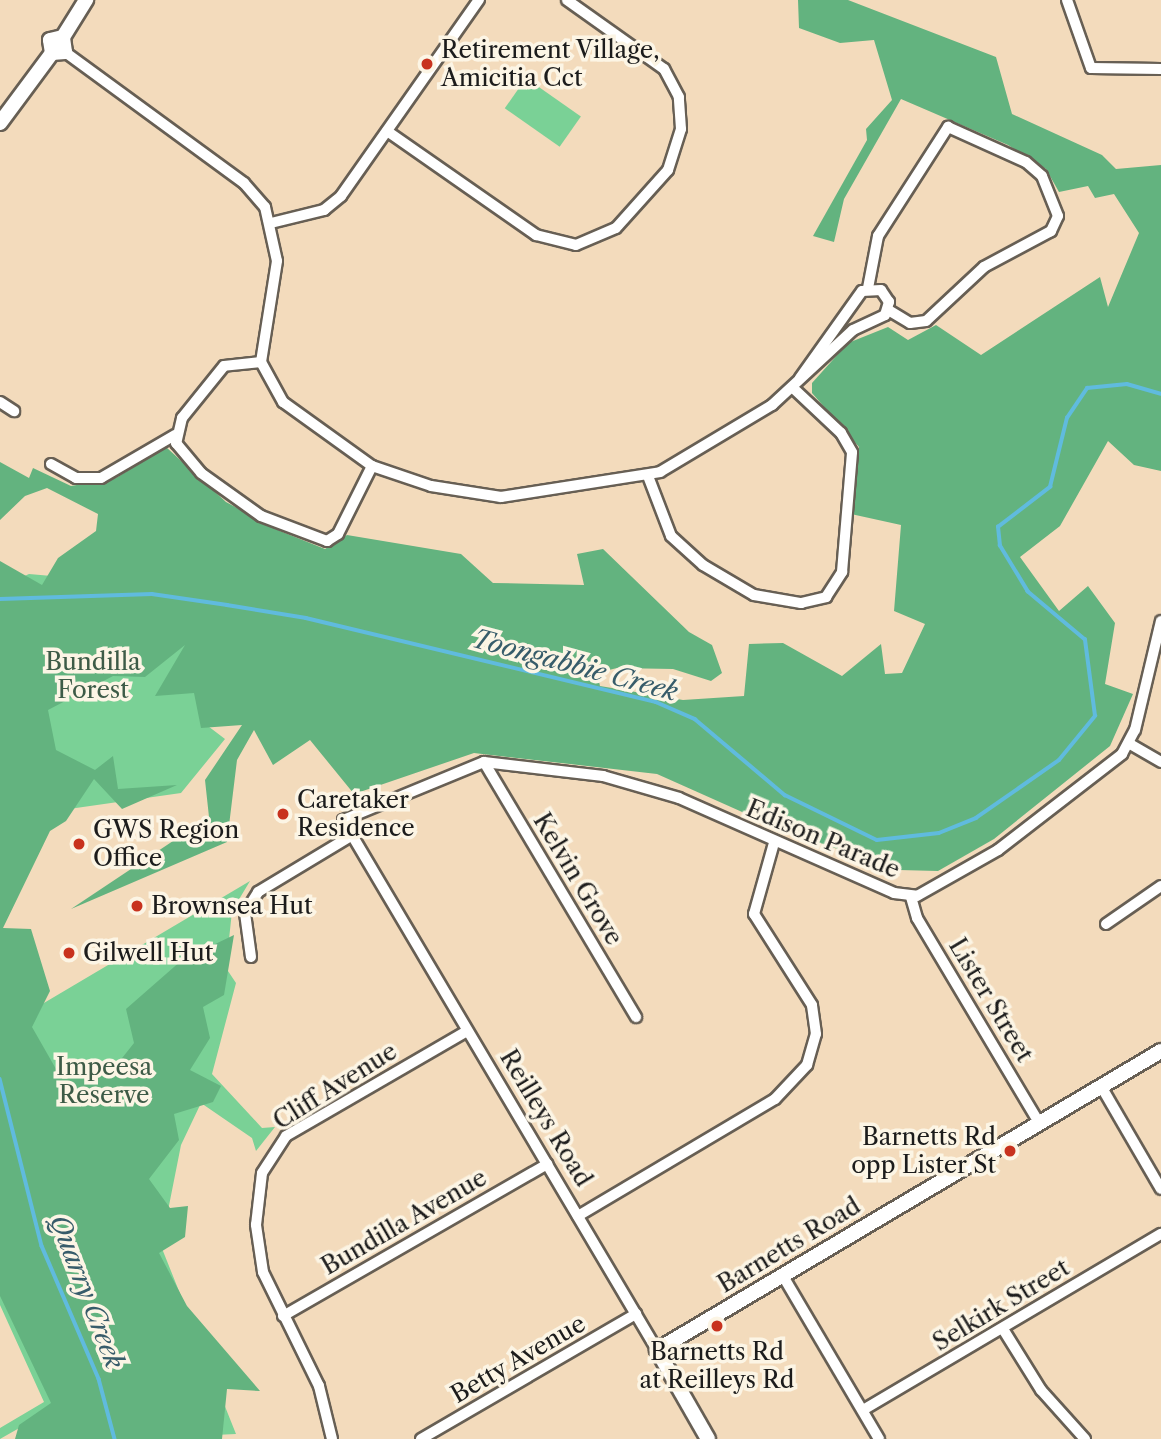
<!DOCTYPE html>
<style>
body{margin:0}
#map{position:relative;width:1161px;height:1439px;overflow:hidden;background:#f3dbbc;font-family:"Libre Caslon Text",serif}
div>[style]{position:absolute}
.green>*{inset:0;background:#7ad196;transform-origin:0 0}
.forest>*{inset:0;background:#63b37f}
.stream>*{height:3.5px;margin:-1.75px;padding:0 1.75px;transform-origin:1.75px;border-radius:1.75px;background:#60bbde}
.roads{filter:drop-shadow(2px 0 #675f54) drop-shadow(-2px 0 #675f54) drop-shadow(0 2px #675f54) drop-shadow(0 -2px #675f54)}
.street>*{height:10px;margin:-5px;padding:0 5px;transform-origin:5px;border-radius:5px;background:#fff}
.secondary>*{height:14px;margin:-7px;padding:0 7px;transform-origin:7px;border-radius:7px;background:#fff}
.dots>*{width:19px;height:19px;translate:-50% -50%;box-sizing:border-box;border:4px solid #fcf5e5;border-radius:50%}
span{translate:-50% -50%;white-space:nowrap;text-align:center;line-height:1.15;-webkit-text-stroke:7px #fcf5e5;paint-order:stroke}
.poi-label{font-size:24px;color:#1c1c1c}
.left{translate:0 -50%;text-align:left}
.right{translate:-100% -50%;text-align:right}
.park-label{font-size:24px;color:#3d5b47}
.street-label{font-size:24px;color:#1c1c1c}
.water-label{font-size:26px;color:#375c6a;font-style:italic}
</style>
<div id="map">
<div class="green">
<i style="left:526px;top:78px;width:67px;height:37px;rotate:35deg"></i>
<i style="clip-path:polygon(29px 574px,188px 588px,200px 720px,225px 739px,181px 793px,55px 811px,4px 585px)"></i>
<i style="clip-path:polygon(250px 881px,232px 911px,226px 968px,236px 983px,212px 1074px,262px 1128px,275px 1127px,256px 1151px,252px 1138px,201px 1103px,181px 1145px,161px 1246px,236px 1434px,128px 1439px,100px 1382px,0 1439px,0 1428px,44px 1402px,0 1305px,0 1029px)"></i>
</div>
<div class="forest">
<i style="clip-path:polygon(798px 0,848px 0,996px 57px,1012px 114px,1102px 155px,1116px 169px,1161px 165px,1161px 471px,1134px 465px,1108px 441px,1060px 526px,1020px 557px,1059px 611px,1088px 586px,1115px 623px,1105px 684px,1133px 694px,1110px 746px,994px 839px,938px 871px,899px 870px,785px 831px,657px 774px,474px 753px,354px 794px,310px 740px,273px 765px,254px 730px,237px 760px,227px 842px,71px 909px,209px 817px,205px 780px,242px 725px,201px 728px,194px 693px,155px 696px,185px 645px,145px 677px,113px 676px,48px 710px,56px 750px,95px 770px,113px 756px,118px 789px,177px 785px,122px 809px,94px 779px,66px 821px,50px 831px,3px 928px,31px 929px,50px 991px,32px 1027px,60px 1076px,111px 1072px,134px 1043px,126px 1009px,182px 960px,234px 935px,224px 995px,203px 1007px,210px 1038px,190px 1070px,221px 1086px,213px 1102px,174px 1114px,179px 1140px,149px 1179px,170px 1208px,188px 1206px,185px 1237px,159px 1253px,187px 1306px,260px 1391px,227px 1389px,222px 1439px,15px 1439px,19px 1425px,51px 1403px,0 1296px,0 561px,42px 585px,58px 558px,96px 531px,98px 514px,47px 488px,25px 496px,0 520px,0 462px,29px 478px,33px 468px,71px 486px,116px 478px,166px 447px,226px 502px,280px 531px,325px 549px,347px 535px,461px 554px,493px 583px,584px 585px,577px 554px,603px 549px,689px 632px,712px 645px,722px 673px,711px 681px,673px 669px,617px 668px,597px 673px,600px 686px,683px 700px,744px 696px,749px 644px,783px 643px,842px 676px,881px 644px,885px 674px,902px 673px,925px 624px,894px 611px,901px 525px,851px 514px,859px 447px,812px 393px,812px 383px,848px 343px,888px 327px,908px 340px,936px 325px,981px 355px,1100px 277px,1108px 307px,1139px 233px,1114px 194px,1095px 198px,1088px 186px,1059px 192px,1046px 169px,1008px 145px,901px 99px,844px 199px,834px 242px,813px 236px,867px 140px,866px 129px,892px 100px,874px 40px,840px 43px,799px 28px)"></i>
</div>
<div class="stream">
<i style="left:0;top:599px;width:152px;rotate:-1.9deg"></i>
<i style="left:152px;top:594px;width:76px;rotate:8.3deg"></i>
<i style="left:227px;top:605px;width:80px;rotate:9.3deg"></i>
<i style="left:306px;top:618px;width:360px;rotate:13.5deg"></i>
<i style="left:656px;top:702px;width:43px;rotate:23.6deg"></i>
<i style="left:695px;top:719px;width:118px;rotate:40.2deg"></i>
<i style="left:785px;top:795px;width:102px;rotate:26.1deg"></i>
<i style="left:877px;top:840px;width:62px;rotate:-6.4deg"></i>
<i style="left:939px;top:833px;width:40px;rotate:-22deg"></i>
<i style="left:976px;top:818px;width:101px;rotate:-34.9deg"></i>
<i style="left:1059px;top:760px;width:57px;rotate:-50.7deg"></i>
<i style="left:1095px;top:716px;width:77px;rotate:-97.5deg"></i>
<i style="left:1085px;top:640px;width:75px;rotate:-139.9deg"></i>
<i style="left:1028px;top:592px;width:54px;rotate:-121.3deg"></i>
<i style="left:1000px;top:546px;width:19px;rotate:-96deg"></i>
<i style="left:998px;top:527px;width:66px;rotate:-37.6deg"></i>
<i style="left:1050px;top:487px;width:71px;rotate:-76.2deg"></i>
<i style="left:1067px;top:418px;width:36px;rotate:-56deg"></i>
<i style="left:1087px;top:388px;width:40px;rotate:-5.7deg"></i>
<i style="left:1127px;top:384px;width:35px;rotate:16deg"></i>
<i style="left:0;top:1079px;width:172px;rotate:75.9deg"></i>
<i style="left:42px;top:1246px;width:145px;rotate:66.8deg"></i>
<i style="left:99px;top:1379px;width:62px;rotate:75.1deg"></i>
</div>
<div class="roads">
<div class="street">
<i style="left:1067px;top:0;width:72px;rotate:70.6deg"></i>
<i style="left:1091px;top:68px;width:70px;rotate:0.8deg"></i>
<i style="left:65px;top:52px;width:222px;rotate:36.2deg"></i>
<i style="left:244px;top:183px;width:32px;rotate:49deg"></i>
<i style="left:265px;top:207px;width:55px;rotate:77.5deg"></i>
<i style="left:277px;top:261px;width:102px;rotate:99deg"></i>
<i style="left:261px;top:362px;width:46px;rotate:61.2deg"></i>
<i style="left:283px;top:402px;width:110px;rotate:35.7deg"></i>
<i style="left:372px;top:466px;width:62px;rotate:18.7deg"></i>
<i style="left:431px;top:486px;width:71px;rotate:8.9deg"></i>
<i style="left:501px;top:497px;width:161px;rotate:-8.9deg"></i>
<i style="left:660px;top:472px;width:131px;rotate:-30.9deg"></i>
<i style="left:772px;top:405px;width:110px;rotate:-42.8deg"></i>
<i style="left:853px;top:330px;width:35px;rotate:-25deg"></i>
<i style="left:885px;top:315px;width:14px;rotate:-73deg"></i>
<i style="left:889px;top:302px;width:14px;rotate:-124deg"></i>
<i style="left:881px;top:290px;width:19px;rotate:177deg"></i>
<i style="left:862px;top:291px;width:107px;rotate:125.5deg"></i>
<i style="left:387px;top:131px;width:182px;rotate:34.9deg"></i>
<i style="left:536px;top:235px;width:41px;rotate:14deg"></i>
<i style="left:576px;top:245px;width:43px;rotate:-23deg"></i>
<i style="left:616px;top:228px;width:78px;rotate:-48.1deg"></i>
<i style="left:668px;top:170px;width:43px;rotate:-72.4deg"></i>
<i style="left:681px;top:129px;width:32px;rotate:-94deg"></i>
<i style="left:679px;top:97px;width:32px;rotate:-118deg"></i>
<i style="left:664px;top:69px;width:119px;rotate:-144.6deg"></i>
<i style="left:271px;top:223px;width:55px;rotate:-13.8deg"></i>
<i style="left:324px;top:210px;width:22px;rotate:-39deg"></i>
<i style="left:341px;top:196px;width:240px;rotate:-54.9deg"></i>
<i style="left:868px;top:288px;width:53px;rotate:-79.1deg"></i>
<i style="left:878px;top:236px;width:130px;rotate:-57.3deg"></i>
<i style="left:948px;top:127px;width:85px;rotate:24.2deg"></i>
<i style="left:1026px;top:162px;width:21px;rotate:41deg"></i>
<i style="left:1042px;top:176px;width:43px;rotate:68.2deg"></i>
<i style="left:1058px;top:216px;width:17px;rotate:115deg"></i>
<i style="left:1051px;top:231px;width:76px;rotate:151.8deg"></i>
<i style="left:984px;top:267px;width:79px;rotate:137deg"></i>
<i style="left:926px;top:321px;width:16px;rotate:173deg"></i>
<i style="left:910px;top:323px;width:26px;rotate:-149deg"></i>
<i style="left:261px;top:362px;width:37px;rotate:174deg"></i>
<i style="left:224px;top:366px;width:67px;rotate:128.9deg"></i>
<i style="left:182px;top:418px;width:26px;rotate:103deg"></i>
<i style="left:176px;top:443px;width:39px;rotate:50deg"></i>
<i style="left:201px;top:473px;width:74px;rotate:35.6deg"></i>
<i style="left:261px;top:516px;width:71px;rotate:20.7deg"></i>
<i style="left:327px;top:541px;width:13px;rotate:-32deg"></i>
<i style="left:338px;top:534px;width:76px;rotate:-63.4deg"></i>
<i style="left:0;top:402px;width:17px;rotate:33deg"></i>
<i style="left:51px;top:464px;width:29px;rotate:29deg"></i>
<i style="left:76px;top:478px;width:25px"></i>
<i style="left:101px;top:478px;width:86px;rotate:-30.2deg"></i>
<i style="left:648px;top:476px;width:64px;rotate:69deg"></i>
<i style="left:671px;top:536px;width:43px;rotate:42.2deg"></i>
<i style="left:703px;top:565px;width:59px;rotate:30.5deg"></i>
<i style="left:754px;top:595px;width:48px;rotate:9.7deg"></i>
<i style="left:801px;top:603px;width:26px;rotate:-13deg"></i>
<i style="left:826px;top:597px;width:30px;rotate:-57deg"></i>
<i style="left:842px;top:572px;width:120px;rotate:-85.2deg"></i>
<i style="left:852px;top:452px;width:22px;rotate:-120deg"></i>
<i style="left:841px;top:433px;width:67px;rotate:-136.8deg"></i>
<i style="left:1130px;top:744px;width:36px;rotate:30deg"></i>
<i style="left:484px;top:762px;width:297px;rotate:59.2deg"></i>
<i style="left:911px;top:897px;width:22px;rotate:74deg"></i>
<i style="left:917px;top:918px;width:239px;rotate:59.2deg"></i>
<i style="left:1106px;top:924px;width:67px;rotate:-34.6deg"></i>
<i style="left:251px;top:957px;width:44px;rotate:-97.8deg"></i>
<i style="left:245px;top:913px;width:25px;rotate:-58deg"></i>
<i style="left:258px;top:892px;width:109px;rotate:-31.1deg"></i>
<i style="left:1101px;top:1086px;width:119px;rotate:59.8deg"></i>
<i style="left:578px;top:1216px;width:229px;rotate:-30.7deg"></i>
<i style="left:775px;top:1099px;width:47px;rotate:-46.7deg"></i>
<i style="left:807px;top:1065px;width:32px;rotate:-74deg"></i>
<i style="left:816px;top:1034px;width:29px;rotate:-98deg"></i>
<i style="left:812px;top:1005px;width:108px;rotate:-122.5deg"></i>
<i style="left:754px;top:914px;width:74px;rotate:-74.3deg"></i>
<i style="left:783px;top:1276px;width:189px;rotate:59.5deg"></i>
<i style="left:283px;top:1316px;width:305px;rotate:-29.9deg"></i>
<i style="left:1003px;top:1329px;width:72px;rotate:58.1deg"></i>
<i style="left:1041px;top:1390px;width:66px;rotate:48.1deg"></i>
<i style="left:657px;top:1350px;width:616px;rotate:-120.64deg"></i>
<i style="left:343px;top:820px;width:152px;rotate:-22.4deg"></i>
<i style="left:484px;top:762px;width:120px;rotate:6.7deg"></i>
<i style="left:603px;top:776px;width:79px;rotate:16.1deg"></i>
<i style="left:679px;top:798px;width:235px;rotate:23.8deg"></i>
<i style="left:894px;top:893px;width:23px;rotate:7deg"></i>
<i style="left:917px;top:896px;width:93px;rotate:-29.6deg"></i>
<i style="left:998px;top:850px;width:157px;rotate:-37.7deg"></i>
<i style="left:1122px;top:754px;width:27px;rotate:-62deg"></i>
<i style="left:1135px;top:730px;width:112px;rotate:-76.6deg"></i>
<i style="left:863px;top:1410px;width:346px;rotate:-30.6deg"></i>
<i style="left:332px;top:1439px;width:55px;rotate:-103.8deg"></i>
<i style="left:319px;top:1386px;width:127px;rotate:-116.2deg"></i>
<i style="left:263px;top:1272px;width:48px;rotate:-98.5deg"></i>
<i style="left:256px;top:1225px;width:52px;rotate:-83.4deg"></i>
<i style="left:262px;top:1173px;width:44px;rotate:-57deg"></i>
<i style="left:286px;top:1136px;width:209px;rotate:-30.1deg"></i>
<i style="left:421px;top:1439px;width:249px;rotate:-30.2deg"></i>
</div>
<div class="secondary">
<i style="left:63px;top:37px;width:44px;rotate:-58.1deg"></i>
<i style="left:52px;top:53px;width:13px;rotate:-4deg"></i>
<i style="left:65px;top:52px;width:15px;rotate:-98deg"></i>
<i style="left:52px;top:53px;width:13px;rotate:-99deg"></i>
<i style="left:50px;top:40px;width:13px;rotate:-13deg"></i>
<i style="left:0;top:123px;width:87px;rotate:-53.4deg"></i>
<i style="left:708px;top:1439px;width:103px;rotate:-119.8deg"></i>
<i style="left:657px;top:1350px;width:586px;rotate:-30.68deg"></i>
</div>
</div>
<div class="dots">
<i style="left:427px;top:64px;background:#c8321e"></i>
<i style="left:283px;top:814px;background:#c8321e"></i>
<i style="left:79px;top:844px;background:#c8321e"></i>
<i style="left:137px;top:906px;background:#c8321e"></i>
<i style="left:69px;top:953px;background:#c8321e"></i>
<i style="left:1010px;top:1151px;background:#c8321e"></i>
<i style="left:717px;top:1326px;background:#c8321e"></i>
</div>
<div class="poi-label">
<span class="left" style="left:441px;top:64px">Retirement Village,<br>Amicitia Cct</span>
<span class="left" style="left:297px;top:814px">Caretaker<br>Residence</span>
<span class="left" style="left:93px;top:844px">GWS Region<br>Office</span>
<span class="left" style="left:151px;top:906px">Brownsea Hut</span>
<span class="left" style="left:83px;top:953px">Gilwell Hut</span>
<span class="right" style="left:996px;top:1151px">Barnetts Rd<br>opp Lister St</span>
<span style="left:717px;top:1366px">Barnetts Rd<br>at Reilleys Rd</span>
</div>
<div class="park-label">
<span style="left:93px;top:676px">Bundilla<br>Forest</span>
<span style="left:104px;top:1081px">Impeesa<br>Reserve</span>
</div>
<div class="street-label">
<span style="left:823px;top:839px;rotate:23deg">Edison Parade</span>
<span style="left:578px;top:879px;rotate:59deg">Kelvin Grove</span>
<span style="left:991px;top:1000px;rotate:59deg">Lister Street</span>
<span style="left:335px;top:1086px;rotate:-32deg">Cliff Avenue</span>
<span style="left:546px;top:1118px;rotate:59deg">Reilleys Road</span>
<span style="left:404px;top:1222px;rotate:-30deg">Bundilla Avenue</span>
<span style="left:789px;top:1245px;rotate:-31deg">Barnetts Road</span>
<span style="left:1001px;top:1305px;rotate:-31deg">Selkirk Street</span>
<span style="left:518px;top:1359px;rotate:-30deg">Betty Avenue</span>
</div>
<div class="water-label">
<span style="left:575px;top:666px;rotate:15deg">Toongabbie Creek</span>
<span style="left:86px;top:1292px;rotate:69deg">Quarry Creek</span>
</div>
</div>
